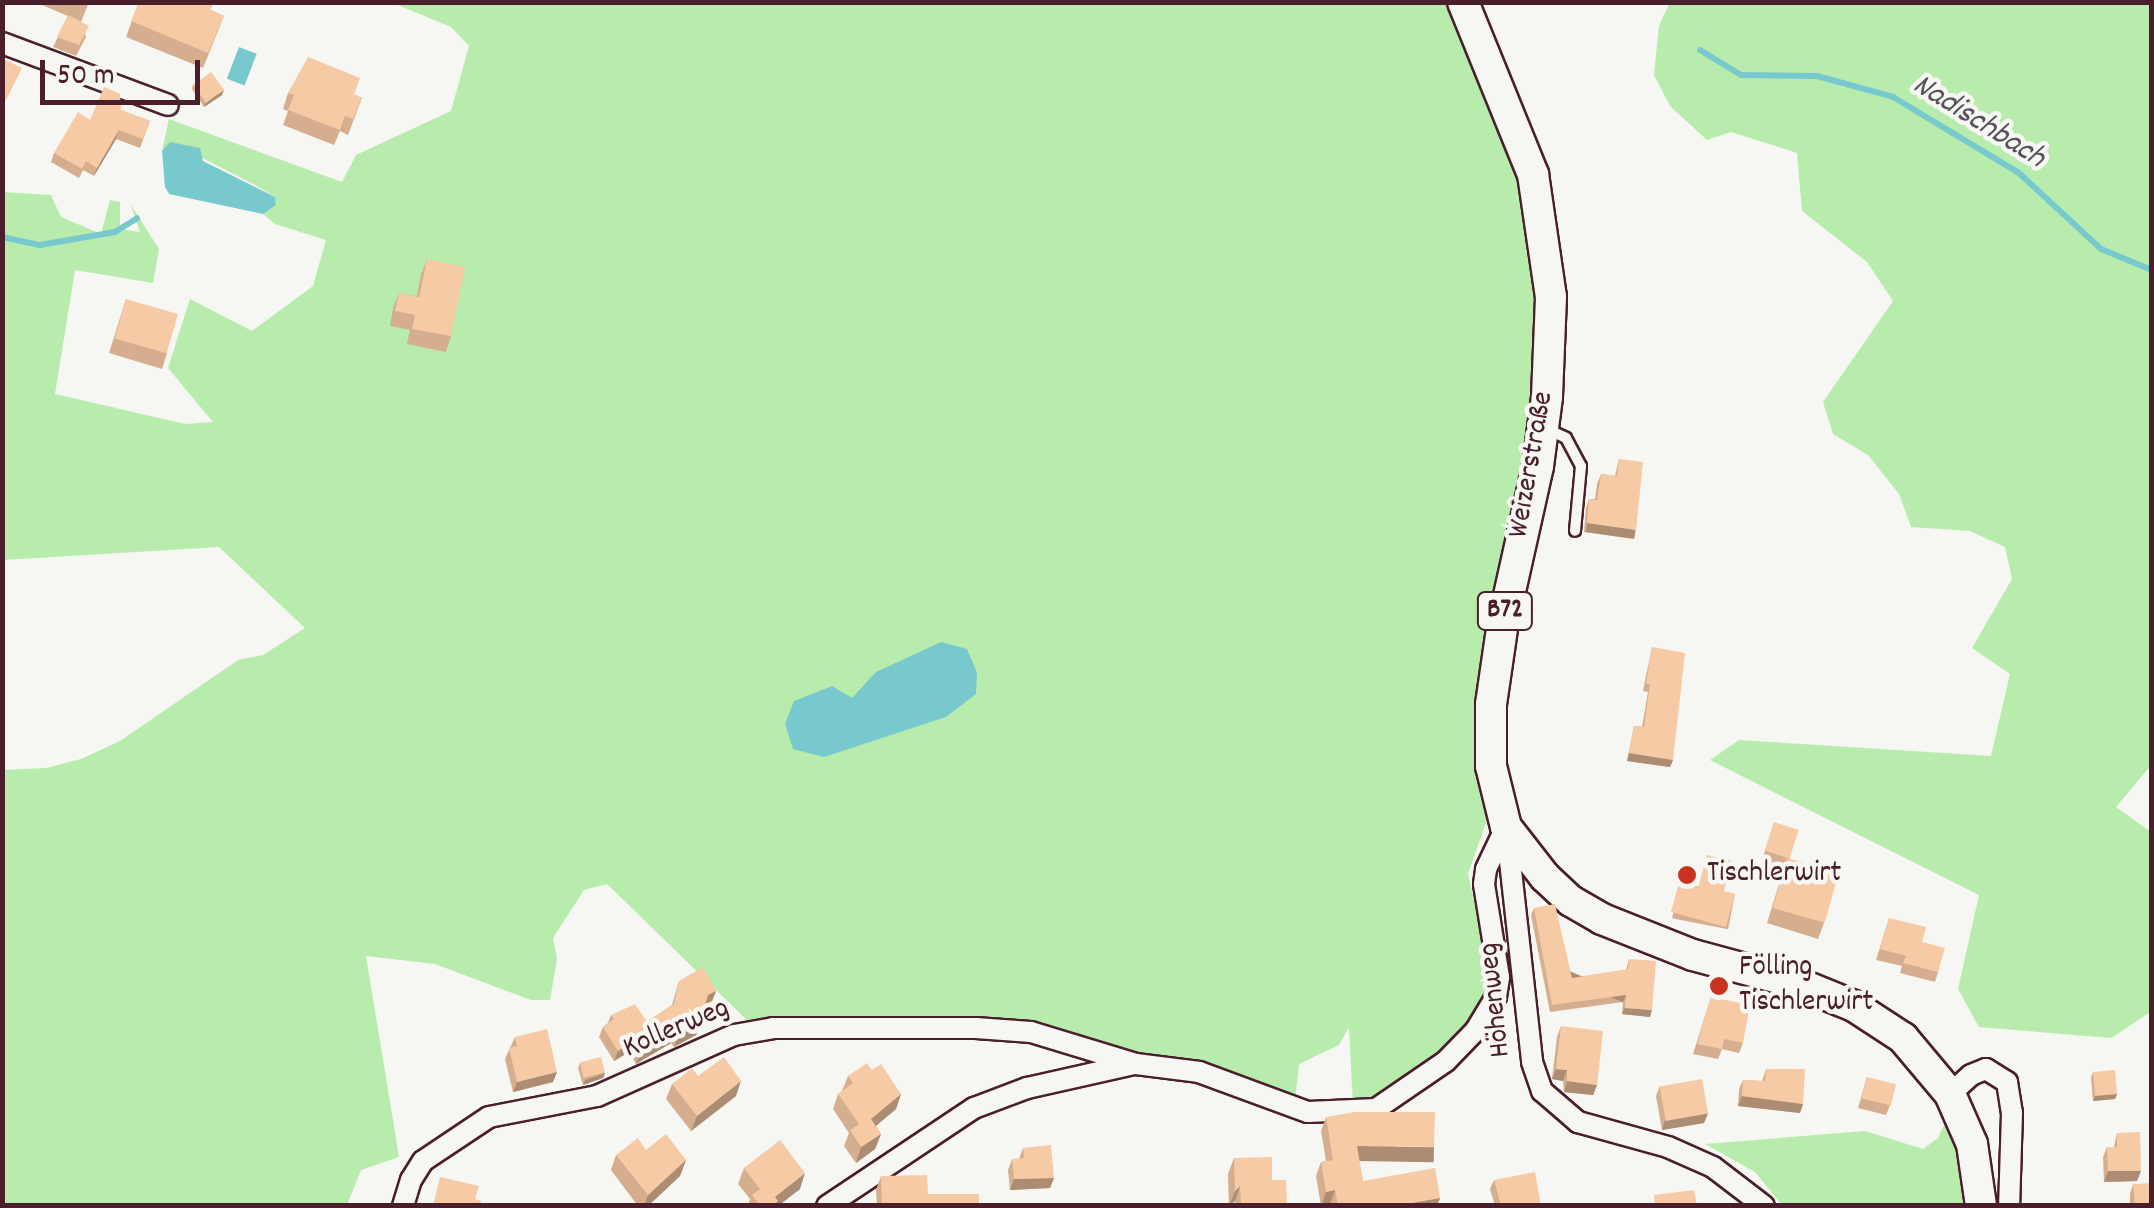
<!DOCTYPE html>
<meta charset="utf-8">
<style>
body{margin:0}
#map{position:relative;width:2154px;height:1208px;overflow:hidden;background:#f6f6f2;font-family:Dekko,sans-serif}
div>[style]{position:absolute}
.green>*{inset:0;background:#b8ecad}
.water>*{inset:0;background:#78c9ce;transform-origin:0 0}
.stream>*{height:6px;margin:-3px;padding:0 3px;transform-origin:3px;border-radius:3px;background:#78c9ce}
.roads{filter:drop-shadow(2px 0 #4a1f2b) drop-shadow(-2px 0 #4a1f2b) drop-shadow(0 2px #4a1f2b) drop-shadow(0 -2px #4a1f2b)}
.service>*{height:10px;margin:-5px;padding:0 5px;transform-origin:5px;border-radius:5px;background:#f6f6f2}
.minor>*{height:20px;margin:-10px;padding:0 10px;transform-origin:10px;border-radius:10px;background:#f6f6f2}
.primary>*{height:30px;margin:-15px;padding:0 15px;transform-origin:15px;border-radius:15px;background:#f6f6f2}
.wall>*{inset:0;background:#d4ae8e;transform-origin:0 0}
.shaded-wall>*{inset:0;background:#ac8d74;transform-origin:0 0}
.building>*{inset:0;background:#f6caa5;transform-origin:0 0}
.dots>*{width:28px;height:28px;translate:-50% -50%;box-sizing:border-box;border:5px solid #f6f6f2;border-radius:50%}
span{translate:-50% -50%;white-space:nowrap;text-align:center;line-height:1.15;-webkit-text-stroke:9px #f6f6f2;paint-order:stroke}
.shield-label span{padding:2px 8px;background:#f6f6f2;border:2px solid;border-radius:8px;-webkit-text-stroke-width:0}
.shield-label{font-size:28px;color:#4a1f2b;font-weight:700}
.street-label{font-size:30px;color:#4a1f2b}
.poi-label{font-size:30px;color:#4a1f2b}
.left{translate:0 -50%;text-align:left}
.water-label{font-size:32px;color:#58525c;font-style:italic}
.frame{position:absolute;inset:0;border:5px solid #4a1f2b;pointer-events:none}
.scale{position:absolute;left:40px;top:60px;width:160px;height:45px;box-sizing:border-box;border:5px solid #4a1f2b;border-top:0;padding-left:12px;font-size:30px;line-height:35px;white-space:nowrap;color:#4a1f2b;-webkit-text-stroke:8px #f6f6f2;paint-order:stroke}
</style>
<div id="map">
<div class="green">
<i style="clip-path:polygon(1670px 2px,2151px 3px,2152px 764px,2116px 807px,2151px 832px,2152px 1011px,2111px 1038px,1979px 1027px,1958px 989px,1979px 895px,1710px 760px,1739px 740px,1991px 756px,2010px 674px,1972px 648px,2012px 579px,2005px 547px,1970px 531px,1911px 527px,1899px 494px,1868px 455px,1833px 434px,1823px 402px,1893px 301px,1867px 262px,1802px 211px,1797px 153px,1731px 132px,1707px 140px,1670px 106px,1654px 75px,1659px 26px)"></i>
<i style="clip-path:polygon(evenodd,393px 3px,1446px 3px,1465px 40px,1519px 183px,1538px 308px,1489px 814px,1468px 874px,1493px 983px,1460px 1039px,1388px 1096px,1353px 1107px,1349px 1027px,1339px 1045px,1299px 1064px,1295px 1101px,1061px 1031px,751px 1024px,607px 884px,584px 890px,553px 938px,557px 959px,550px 1000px,531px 1000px,435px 964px,366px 956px,399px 1157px,361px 1170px,347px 1205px,3px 1205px,2px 770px,46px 768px,81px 759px,120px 741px,238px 660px,263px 655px,305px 628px,219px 547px,3px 560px,3px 192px,51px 195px,61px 217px,101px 234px,110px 200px,120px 202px,120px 229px,140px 232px,131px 205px,159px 249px,153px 283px,75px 270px,55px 394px,185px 424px,213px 422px,168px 368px,190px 299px,252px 331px,313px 286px,326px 240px,275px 224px,263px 214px,276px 205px,275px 197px,255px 185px,171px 142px,162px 151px,169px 119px,342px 182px,356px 155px,451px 111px,469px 46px,451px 27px,393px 3px,832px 686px,852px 699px,946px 717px,900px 731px,832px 686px)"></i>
<i style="clip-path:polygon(1948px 1116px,1969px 1205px,1782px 1205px,1755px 1172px,1705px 1144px,1865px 1131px,1923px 1149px,1938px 1138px)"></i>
</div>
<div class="water">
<i style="left:239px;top:47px;width:19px;height:34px;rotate:21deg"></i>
<i style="clip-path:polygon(170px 142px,200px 148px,203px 161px,275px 197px,276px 205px,263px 214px,169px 194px,165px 187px,162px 151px)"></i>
<i style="clip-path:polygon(941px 642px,967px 649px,977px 673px,976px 694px,946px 717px,824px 757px,793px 749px,785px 724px,794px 701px,832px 686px,852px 698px,876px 672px)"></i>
</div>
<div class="stream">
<i style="left:1700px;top:50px;width:48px;rotate:31.4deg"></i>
<i style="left:1741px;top:75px;width:76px;rotate:0.8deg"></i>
<i style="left:1817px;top:76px;width:79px;rotate:15.4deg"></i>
<i style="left:1893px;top:97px;width:147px;rotate:31.1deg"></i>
<i style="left:2019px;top:173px;width:112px;rotate:42.8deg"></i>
<i style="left:2101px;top:249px;width:55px;rotate:22.4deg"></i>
<i style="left:2px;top:237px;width:39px;rotate:12deg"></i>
<i style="left:40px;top:245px;width:76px;rotate:-9.8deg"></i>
<i style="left:115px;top:232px;width:26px;rotate:-32deg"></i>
</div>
<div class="roads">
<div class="service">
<i style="left:1547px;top:429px;width:21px;rotate:25deg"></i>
<i style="left:1566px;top:438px;width:32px;rotate:62deg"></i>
<i style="left:1581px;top:466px;width:65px;rotate:95.3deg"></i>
</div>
<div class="minor">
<i style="left:2px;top:43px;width:177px;rotate:20.5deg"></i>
<i style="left:1507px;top:834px;width:229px;rotate:83.7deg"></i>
<i style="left:1532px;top:1062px;width:31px;rotate:71deg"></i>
<i style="left:1542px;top:1091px;width:48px;rotate:40.7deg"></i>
<i style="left:1578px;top:1122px;width:93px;rotate:15.5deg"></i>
<i style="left:1668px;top:1147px;width:49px;rotate:24deg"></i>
<i style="left:1713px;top:1167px;width:64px;rotate:37.4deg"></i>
<i style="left:1950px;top:1094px;width:28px;rotate:-42deg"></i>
<i style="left:1971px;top:1075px;width:16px;rotate:-22deg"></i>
<i style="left:1986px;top:1069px;width:25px;rotate:32deg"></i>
<i style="left:2007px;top:1082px;width:31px;rotate:81deg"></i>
<i style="left:2012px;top:1113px;width:93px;rotate:91.8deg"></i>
<i style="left:403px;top:1206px;width:27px;rotate:-73deg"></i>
<i style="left:411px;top:1180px;width:22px;rotate:-58deg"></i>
<i style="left:423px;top:1161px;width:79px;rotate:-33.7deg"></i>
<i style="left:489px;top:1117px;width:110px;rotate:-11deg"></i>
<i style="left:597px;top:1096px;width:150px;rotate:-24deg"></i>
<i style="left:734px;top:1035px;width:40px;rotate:-10deg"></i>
<i style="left:773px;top:1028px;width:203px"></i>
<i style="left:976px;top:1028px;width:55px;rotate:4.2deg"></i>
<i style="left:1031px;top:1032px;width:110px;rotate:16.9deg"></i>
<i style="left:1136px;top:1064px;width:64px;rotate:7.2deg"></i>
<i style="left:1199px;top:1072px;width:116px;rotate:20.2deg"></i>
<i style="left:1308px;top:1112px;width:68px;rotate:-2.5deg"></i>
<i style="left:1376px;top:1109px;width:85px;rotate:-34.4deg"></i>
<i style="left:1446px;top:1061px;width:43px;rotate:-45.9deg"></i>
<i style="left:1476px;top:1030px;width:39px;rotate:-59deg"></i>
<i style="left:1496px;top:997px;width:20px;rotate:-81deg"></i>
<i style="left:1499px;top:977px;width:94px;rotate:-99.2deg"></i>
<i style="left:1484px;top:884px;width:15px;rotate:-82deg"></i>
<i style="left:1486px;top:869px;width:47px;rotate:-64.5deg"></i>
<i style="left:827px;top:1206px;width:177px;rotate:-33.7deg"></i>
<i style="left:974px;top:1108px;width:57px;rotate:-20.7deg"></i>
<i style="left:1027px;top:1088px;width:110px;rotate:-12.6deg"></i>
</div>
<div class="primary">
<i style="left:1463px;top:2px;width:186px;rotate:67.9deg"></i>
<i style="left:1533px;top:174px;width:124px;rotate:81.7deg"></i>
<i style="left:1551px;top:297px;width:100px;rotate:92.3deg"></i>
<i style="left:1547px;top:397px;width:70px;rotate:97.4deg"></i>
<i style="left:1538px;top:466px;width:160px;rotate:102.6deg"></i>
<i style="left:1503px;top:622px;width:83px;rotate:98.3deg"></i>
<i style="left:1491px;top:704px;width:62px;rotate:90deg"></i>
<i style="left:1491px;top:766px;width:63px;rotate:76.2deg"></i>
<i style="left:1506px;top:827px;width:63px;rotate:52deg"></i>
<i style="left:1545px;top:877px;width:35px;rotate:43deg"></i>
<i style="left:1571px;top:901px;width:36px;rotate:30deg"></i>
<i style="left:1602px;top:919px;width:98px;rotate:21.6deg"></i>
<i style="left:1693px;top:955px;width:108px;rotate:15.1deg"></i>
<i style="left:1797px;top:983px;width:61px;rotate:22deg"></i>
<i style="left:1854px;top:1006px;width:59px;rotate:33.1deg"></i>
<i style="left:1903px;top:1038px;width:73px;rotate:50deg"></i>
<i style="left:1950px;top:1094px;width:55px;rotate:66.3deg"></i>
<i style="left:1972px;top:1144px;width:63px;rotate:81.7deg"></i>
</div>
</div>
<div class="wall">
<i style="clip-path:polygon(35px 2px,89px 2px,81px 22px,86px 37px,76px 56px,53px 47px,68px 16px)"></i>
<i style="clip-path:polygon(139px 2px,211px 10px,224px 16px,203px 68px,126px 37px)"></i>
<i style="clip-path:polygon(193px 84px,222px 95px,204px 107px,192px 89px)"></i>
<i style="clip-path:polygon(288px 93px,354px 95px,362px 98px,348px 135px,340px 131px,334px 145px,283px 125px,288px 111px,283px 109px)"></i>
<i style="clip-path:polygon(121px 110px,150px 121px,140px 148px,116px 139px,94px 176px,83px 170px,79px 178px,51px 162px,54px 153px,90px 120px)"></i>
<i style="clip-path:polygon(427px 259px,451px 336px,446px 352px,407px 344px,410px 330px,390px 326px,393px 308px,399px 293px,417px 296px,421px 275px)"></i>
<i style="clip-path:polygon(126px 299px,167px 353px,162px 369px,109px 353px)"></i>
<i style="clip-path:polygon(1619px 459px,1633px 539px,1584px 532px,1586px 508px,1589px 499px,1595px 499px,1597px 484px,1601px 474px,1615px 476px)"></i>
<i style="clip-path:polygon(1652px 647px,1673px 760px,1670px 767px,1627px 761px,1634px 726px,1642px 727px,1648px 692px,1643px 691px)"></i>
<i style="clip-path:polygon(1774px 822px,1790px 859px,1824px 923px,1818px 939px,1767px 923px,1784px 868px,1762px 861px)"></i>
<i style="left:1679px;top:883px;width:57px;height:36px;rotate:11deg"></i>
<i style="clip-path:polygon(1534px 908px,1572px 978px,1626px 970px,1629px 959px,1650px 1017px,1622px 1014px,1623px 1002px,1550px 1012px,1531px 915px)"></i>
<i style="clip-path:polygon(1889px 918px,1922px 942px,1938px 972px,1935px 982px,1900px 973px,1902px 966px,1876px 960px)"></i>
<i style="clip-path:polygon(679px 981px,716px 991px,712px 1001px,705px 1005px,696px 1035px,674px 1047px,671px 1043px,636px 1064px,629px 1052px,614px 1061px,599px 1037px,603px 1027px,608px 1023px,611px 1015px,647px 1022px,672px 1005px)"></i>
<i style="clip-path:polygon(1711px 997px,1743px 1043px,1739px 1053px,1722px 1049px,1718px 1059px,1693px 1054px)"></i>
<i style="clip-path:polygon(1561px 1026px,1597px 1085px,1593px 1095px,1564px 1092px,1563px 1081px,1552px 1079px,1557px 1037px)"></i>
<i style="clip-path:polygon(515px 1037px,557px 1072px,553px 1082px,513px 1092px,505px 1059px)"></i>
<i style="clip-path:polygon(580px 1063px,605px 1073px,603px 1078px,583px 1085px,578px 1068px)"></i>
<i style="clip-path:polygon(1766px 1069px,1803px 1104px,1800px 1113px,1738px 1106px,1739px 1089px,1743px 1080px,1762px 1081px)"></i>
<i style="clip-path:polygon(872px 1070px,901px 1094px,896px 1109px,876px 1126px,881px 1134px,875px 1149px,856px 1163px,844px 1146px,849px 1133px,833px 1109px,838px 1094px,842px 1091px,848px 1076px)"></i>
<i style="clip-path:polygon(2093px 1072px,2117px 1094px,2115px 1099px,2093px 1101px,2091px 1078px)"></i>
<i style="clip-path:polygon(698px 1076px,736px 1096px,691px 1131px,666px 1099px,672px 1084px)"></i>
<i style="clip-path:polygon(1867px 1077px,1890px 1105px,1886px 1115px,1858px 1108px)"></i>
<i style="clip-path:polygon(1660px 1086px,1708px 1113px,1704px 1123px,1662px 1130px,1656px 1096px)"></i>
<i style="clip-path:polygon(1326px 1117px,1429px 1161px,1359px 1160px,1363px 1181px,1440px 1198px,1437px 1206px,1330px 1206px,1330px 1204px,1321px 1206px,1316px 1176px,1321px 1162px,1326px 1161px,1321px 1131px)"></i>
<i style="clip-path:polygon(2117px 1133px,2137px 1181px,2104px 1182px,2103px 1157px,2107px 1147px,2114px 1147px)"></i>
<i style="clip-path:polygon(1023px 1148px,1054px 1178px,1050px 1188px,1010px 1190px,1008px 1170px,1012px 1159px,1019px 1159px)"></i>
<i style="clip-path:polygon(646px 1150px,686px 1160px,680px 1176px,648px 1206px,638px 1206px,611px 1170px,616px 1155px)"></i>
<i style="clip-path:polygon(1234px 1158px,1272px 1180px,1286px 1206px,1235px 1206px,1235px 1201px,1229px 1206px,1228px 1174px)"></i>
<i style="clip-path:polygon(744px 1168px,800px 1189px,778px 1206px,748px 1206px,750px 1199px,738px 1184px)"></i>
<i style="clip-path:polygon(881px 1176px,928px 1194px,979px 1206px,877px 1206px,876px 1190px)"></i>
<i style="clip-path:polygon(1494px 1180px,1541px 1206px,1495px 1206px,1490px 1189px)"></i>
<i style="clip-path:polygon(2133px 1184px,2152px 1206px,2130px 1206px,2130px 1194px)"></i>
</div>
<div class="shaded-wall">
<i style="clip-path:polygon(224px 90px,222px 95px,204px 107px,206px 102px)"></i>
<i style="clip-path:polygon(119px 130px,116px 139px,94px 176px,97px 168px)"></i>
<i style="left:1587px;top:523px;width:49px;height:9px;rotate:8deg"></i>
<i style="clip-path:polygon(1629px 753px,1673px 760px,1670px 767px,1627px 761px)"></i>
<i style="clip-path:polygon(716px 991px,712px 1001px,704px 1005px,708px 995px)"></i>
<i style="left:1626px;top:995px;width:8px;height:75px;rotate:113deg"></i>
<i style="clip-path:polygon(1625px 1008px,1652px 1010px,1650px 1017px,1622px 1014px)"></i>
<i style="clip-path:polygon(700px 1024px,696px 1035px,674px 1047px,678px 1036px)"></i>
<i style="clip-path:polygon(675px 1032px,671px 1043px,636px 1064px,640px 1053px)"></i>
<i style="clip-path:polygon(632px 1042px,629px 1052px,614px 1061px,618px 1051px)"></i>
<i style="clip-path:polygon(1556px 1069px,1567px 1070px,1563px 1081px,1552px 1079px)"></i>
<i style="clip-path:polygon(557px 1072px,553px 1082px,513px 1092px,517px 1082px)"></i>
<i style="clip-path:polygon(605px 1073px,603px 1078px,583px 1085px,585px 1080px)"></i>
<i style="clip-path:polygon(741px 1081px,736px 1096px,691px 1131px,697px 1116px)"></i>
<i style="clip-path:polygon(1567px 1081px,1597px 1085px,1593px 1095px,1564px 1092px)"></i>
<i style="clip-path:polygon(901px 1094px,896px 1109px,865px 1135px,871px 1119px)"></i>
<i style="clip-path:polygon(2117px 1094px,2115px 1099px,2093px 1101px,2095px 1096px)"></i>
<i style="clip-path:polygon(1742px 1096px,1803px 1104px,1800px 1113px,1738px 1106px)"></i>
<i style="clip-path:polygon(1708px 1113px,1704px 1123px,1662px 1130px,1665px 1120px)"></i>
<i style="clip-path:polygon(881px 1134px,875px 1149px,856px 1163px,861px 1147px)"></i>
<i style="left:1357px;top:1146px;width:77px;height:15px;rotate:1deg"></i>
<i style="clip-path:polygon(686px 1160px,680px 1176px,648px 1206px,644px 1206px,648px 1195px)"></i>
<i style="clip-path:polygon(2108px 1171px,2141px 1171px,2137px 1181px,2104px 1182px)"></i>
<i style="clip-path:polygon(805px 1173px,800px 1189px,778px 1206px,772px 1206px,775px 1197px)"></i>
<i style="clip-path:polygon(1054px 1178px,1050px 1188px,1010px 1190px,1014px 1179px)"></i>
<i style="clip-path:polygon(1240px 1186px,1235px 1201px,1229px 1206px,1235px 1191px)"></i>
<i style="clip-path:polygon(1335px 1190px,1330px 1204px,1321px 1206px,1326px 1192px)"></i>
<i style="clip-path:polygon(1440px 1198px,1437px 1206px,1395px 1206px)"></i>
</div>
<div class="building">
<i style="clip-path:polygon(139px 2px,208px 2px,213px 4px,210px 10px,224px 16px,208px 53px,131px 21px)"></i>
<i style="clip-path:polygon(68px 15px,89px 26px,79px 45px,57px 37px)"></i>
<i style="clip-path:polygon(308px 57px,360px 78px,354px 94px,362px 98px,353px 119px,345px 116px,340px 130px,288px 110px,294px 95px,288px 93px)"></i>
<i style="clip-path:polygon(2px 58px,22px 68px,2px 108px)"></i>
<i style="left:211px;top:72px;width:22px;height:22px;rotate:54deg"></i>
<i style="clip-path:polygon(104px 87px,120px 94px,121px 110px,150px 121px,143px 139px,119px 130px,97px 168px,86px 161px,82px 169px,54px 153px,78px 112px,90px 120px)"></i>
<i style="clip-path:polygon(427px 259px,465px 267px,451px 336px,412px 329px,415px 315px,395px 311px,399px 293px,419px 297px)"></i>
<i style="left:126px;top:299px;width:54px;height:41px;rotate:16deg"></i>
<i style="clip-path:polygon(1619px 459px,1643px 462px,1636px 530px,1587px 523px,1589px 499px,1597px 500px,1601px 474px,1617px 476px)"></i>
<i style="clip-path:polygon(1652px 647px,1685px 653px,1673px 760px,1629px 753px,1634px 726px,1644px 727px,1650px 684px,1646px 684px)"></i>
<i style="left:1774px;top:822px;width:26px;height:30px;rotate:18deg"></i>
<i style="clip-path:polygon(1707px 855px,1732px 861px,1724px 891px,1735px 894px,1726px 927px,1671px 912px,1679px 883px,1698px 888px)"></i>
<i style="left:1787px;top:858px;width:54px;height:52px;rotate:16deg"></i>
<i style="clip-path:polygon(1555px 904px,1572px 978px,1628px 969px,1629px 959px,1656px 961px,1652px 1010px,1625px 1008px,1626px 995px,1552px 1005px,1534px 908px)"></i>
<i style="clip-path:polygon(1889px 918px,1926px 927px,1922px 942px,1945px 948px,1938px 972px,1903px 963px,1906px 956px,1880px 949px)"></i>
<i style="clip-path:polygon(703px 967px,716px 991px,708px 995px,700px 1024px,678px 1036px,675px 1032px,640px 1053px,632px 1042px,618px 1051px,603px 1027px,614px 1019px,611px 1015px,635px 1004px,647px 1022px,674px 1004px,679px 981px)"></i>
<i style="clip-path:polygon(1711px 997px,1750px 1005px,1743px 1043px,1724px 1039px,1722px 1049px,1697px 1044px)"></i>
<i style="clip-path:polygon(1561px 1026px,1603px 1031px,1597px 1085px,1567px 1081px,1567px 1070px,1556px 1069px)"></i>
<i style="clip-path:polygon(547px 1029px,557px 1072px,517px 1082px,509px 1048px,517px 1046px,515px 1037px)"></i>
<i style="left:601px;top:1057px;width:16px;height:22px;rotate:76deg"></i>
<i style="clip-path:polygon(724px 1057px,741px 1081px,697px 1116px,672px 1084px,692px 1068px,698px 1076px)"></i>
<i style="clip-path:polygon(867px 1063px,872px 1070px,881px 1064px,901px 1094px,871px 1119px,881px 1134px,861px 1147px,850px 1130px,859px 1124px,838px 1094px,853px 1083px,848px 1076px)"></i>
<i style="clip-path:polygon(1766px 1069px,1805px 1069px,1803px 1104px,1742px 1096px,1743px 1080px,1765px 1081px)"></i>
<i style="left:2115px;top:1070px;width:24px;height:22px;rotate:85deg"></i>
<i style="left:1867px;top:1077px;width:30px;height:22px;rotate:14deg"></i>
<i style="left:1702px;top:1079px;width:35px;height:43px;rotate:80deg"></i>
<i style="clip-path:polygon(1355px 1112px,1435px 1112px,1434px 1147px,1357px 1146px,1363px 1181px,1435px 1168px,1440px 1198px,1395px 1206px,1338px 1206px,1335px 1190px,1326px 1192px,1321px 1162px,1333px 1160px,1326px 1117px)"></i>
<i style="clip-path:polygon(2140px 1132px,2141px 1171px,2108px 1171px,2107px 1147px,2117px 1147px,2117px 1133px)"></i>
<i style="clip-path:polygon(666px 1134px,686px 1160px,648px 1195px,616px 1155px,638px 1138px,646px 1150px)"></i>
<i style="clip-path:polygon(780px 1140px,805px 1173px,775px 1197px,778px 1201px,773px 1206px,760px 1206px,752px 1195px,760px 1189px,744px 1168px)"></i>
<i style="clip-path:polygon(1051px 1145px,1054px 1178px,1014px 1179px,1012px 1159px,1024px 1158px,1023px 1148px)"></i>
<i style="clip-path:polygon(1272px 1157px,1272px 1180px,1286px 1180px,1287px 1205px,1241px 1206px,1240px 1186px,1235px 1191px,1234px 1158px)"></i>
<i style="clip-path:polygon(1535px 1172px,1541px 1206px,1501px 1206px,1494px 1180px)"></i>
<i style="clip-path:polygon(927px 1175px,928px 1194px,979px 1194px,979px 1206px,882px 1206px,881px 1176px)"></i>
<i style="clip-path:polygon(440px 1177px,479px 1186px,475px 1199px,481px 1201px,480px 1206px,433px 1206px)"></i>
<i style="clip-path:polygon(2152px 1183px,2152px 1206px,2135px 1206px,2133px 1184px)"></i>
<i style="clip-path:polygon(1694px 1190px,1697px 1206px,1655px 1206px,1654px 1195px)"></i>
</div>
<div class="dots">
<i style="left:1687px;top:875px;background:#c8321e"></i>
<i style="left:1719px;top:986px;background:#c8321e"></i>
</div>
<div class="shield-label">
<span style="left:1505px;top:611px">B72</span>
</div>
<div class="street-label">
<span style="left:1533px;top:465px;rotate:-80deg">Weizerstraße</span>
<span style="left:1497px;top:1000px;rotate:-96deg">Höhenweg</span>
<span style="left:677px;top:1030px;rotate:-23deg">Kollerweg</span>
</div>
<div class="poi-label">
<span class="left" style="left:1707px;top:875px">Tischlerwirt</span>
<span class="left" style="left:1739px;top:986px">Fölling<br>Tischlerwirt</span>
</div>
<div class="water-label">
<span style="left:1978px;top:123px;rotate:32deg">Nadischbach</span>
</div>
<div class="frame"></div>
<div class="scale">50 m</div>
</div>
